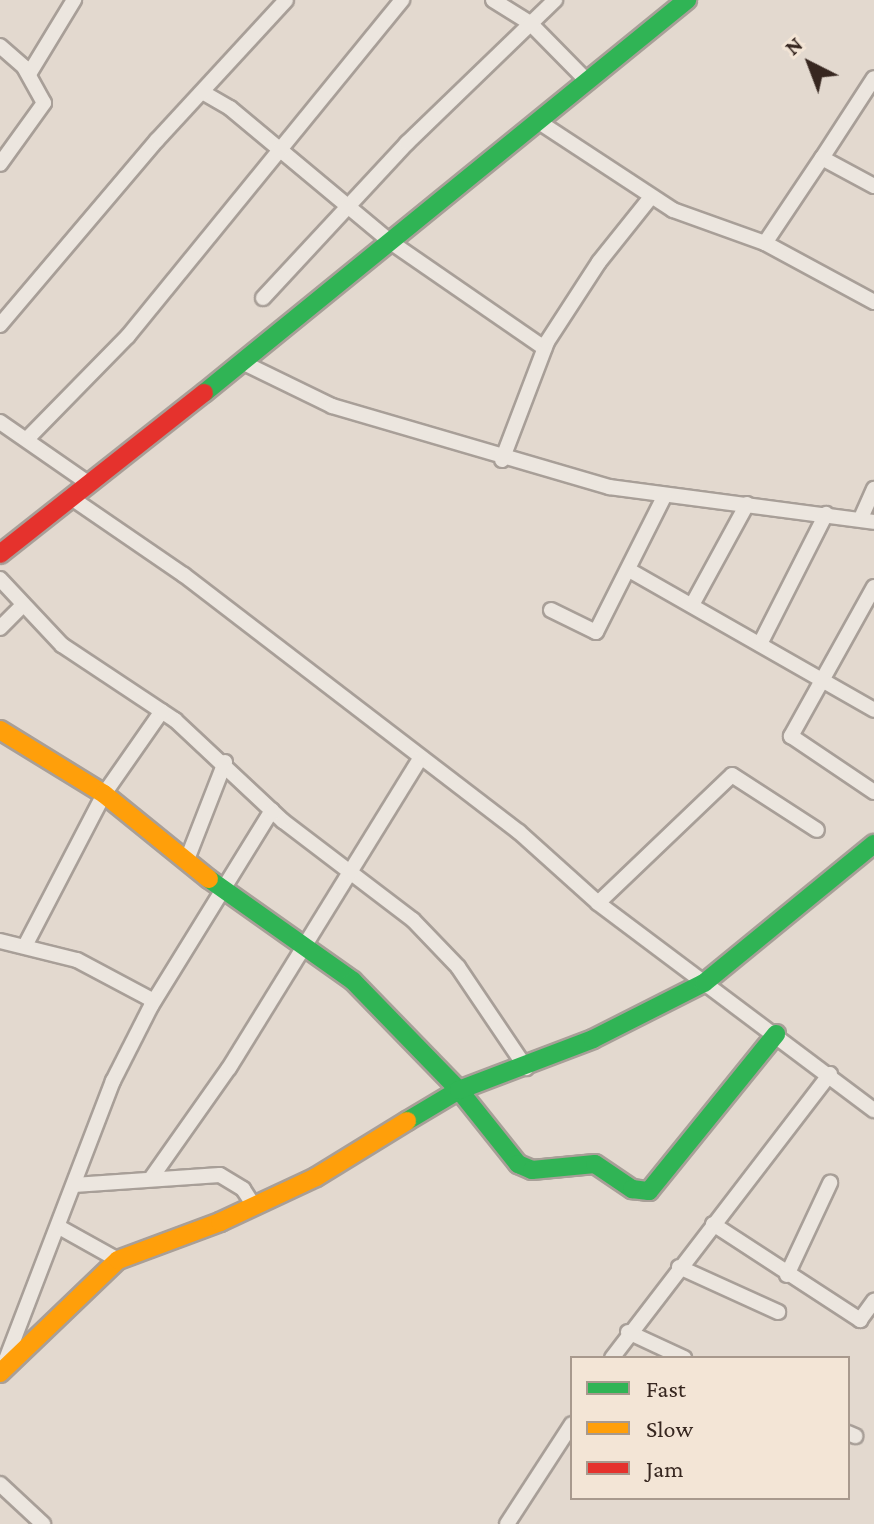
<!DOCTYPE html>
<style>
body{margin:0}
#map{position:relative;width:874px;height:1524px;overflow:hidden;background:#e3d9cf;font-family:"Crimson Pro",serif}
div>[style]{position:absolute}
.roads{filter:drop-shadow(2px 0 #a89f98) drop-shadow(-2px 0 #a89f98) drop-shadow(0 2px #a89f98) drop-shadow(0 -2px #a89f98)}
.street>*{height:14px;margin:-7px;padding:0 7px;transform-origin:7px;border-radius:7px;background:#ece6df}
.fast>*{height:18px;margin:-9px;padding:0 9px;transform-origin:9px;border-radius:9px;background:#30b455}
.slow>*{height:18px;margin:-9px;padding:0 9px;transform-origin:9px;border-radius:9px;background:#ff9f0a}
.jam>*{height:18px;margin:-9px;padding:0 9px;transform-origin:9px;border-radius:9px;background:#e5322d}
span{translate:-50% -50%;white-space:nowrap;text-align:center;line-height:1.15;-webkit-text-stroke:6px #f3e5d6;paint-order:stroke}
.legend{position:absolute;left:570px;top:1356px;width:280px;height:144px;box-sizing:border-box;background:#f3e5d6;border:2px solid #a8998d;margin:0;padding:10px 14px;list-style:none;font-size:24px;color:#372720}
.legend li{display:flex;align-items:center;gap:16px;height:40px}
.legend b{width:40px;border:2px solid #a8998d}
.north{position:absolute;left:770px;top:24px;width:80px;height:80px;-webkit-text-stroke:6px #f3e5d6;paint-order:stroke;rotate:318deg;font-size:22px;font-weight:700;line-height:32px;text-align:center;color:#372720}
.north::after{content:'';display:block;margin:auto;width:28px;height:36px;background:#372720;clip-path:polygon(50% 0,100% 100%,50% 72%,0 100%)}
</style>
<div id="map">
<div class="roads">
<div class="street">
<i style="left:493px;top:0;width:44px;rotate:31.9deg"></i>
<i style="left:530px;top:23px;width:83px;rotate:45.5deg"></i>
<i style="left:0;top:46px;width:32px;rotate:41deg"></i>
<i style="left:24px;top:67px;width:41px;rotate:60.9deg"></i>
<i style="left:44px;top:103px;width:75px;rotate:125.8deg"></i>
<i style="left:29px;top:74px;width:87px;rotate:-58.7deg"></i>
<i style="left:204px;top:93px;width:30px;rotate:30deg"></i>
<i style="left:230px;top:108px;width:211px;rotate:39.8deg"></i>
<i style="left:392px;top:243px;width:185px;rotate:34.6deg"></i>
<i style="left:539px;top:122px;width:160px;rotate:33.3deg"></i>
<i style="left:673px;top:210px;width:98px;rotate:19.7deg"></i>
<i style="left:765px;top:243px;width:124px;rotate:28.4deg"></i>
<i style="left:822px;top:158px;width:95px;rotate:-57deg"></i>
<i style="left:765px;top:243px;width:102px;rotate:-56.2deg"></i>
<i style="left:822px;top:158px;width:59px;rotate:28.3deg"></i>
<i style="left:263px;top:298px;width:212px;rotate:-47.1deg"></i>
<i style="left:407px;top:143px;width:206px;rotate:-44deg"></i>
<i style="left:0;top:325px;width:243px;rotate:-49.7deg"></i>
<i style="left:157px;top:140px;width:190px;rotate:-47.3deg"></i>
<i style="left:244px;top:363px;width:98px;rotate:26deg"></i>
<i style="left:332px;top:406px;width:289px;rotate:16.3deg"></i>
<i style="left:609px;top:487px;width:267px;rotate:7.5deg"></i>
<i style="left:0;top:422px;width:107px;rotate:34.7deg"></i>
<i style="left:28px;top:438px;width:143px;rotate:-45.6deg"></i>
<i style="left:128px;top:336px;width:434px;rotate:-50.8deg"></i>
<i style="left:502px;top:460px;width:126px;rotate:-69.1deg"></i>
<i style="left:547px;top:342px;width:95px;rotate:-57deg"></i>
<i style="left:599px;top:262px;width:83px;rotate:-51.3deg"></i>
<i style="left:70px;top:497px;width:138px;rotate:34.4deg"></i>
<i style="left:184px;top:575px;width:422px;rotate:37.5deg"></i>
<i style="left:519px;top:832px;width:106px;rotate:41.9deg"></i>
<i style="left:598px;top:903px;width:345px;rotate:36.9deg"></i>
<i style="left:861px;top:518px;width:32px;rotate:-66deg"></i>
<i style="left:629px;top:570px;width:282px;rotate:29.7deg"></i>
<i style="left:0;top:579px;width:91px;rotate:46.8deg"></i>
<i style="left:62px;top:645px;width:136px;rotate:33.6deg"></i>
<i style="left:175px;top:720px;width:148px;rotate:43.1deg"></i>
<i style="left:283px;top:821px;width:163px;rotate:37.3deg"></i>
<i style="left:413px;top:920px;width:65px;rotate:46.2deg"></i>
<i style="left:458px;top:967px;width:122px;rotate:56deg"></i>
<i style="left:874px;top:587px;width:171px;rotate:119.1deg"></i>
<i style="left:791px;top:736px;width:100px;rotate:34deg"></i>
<i style="left:692px;top:605px;width:115px;rotate:-61.4deg"></i>
<i style="left:551px;top:610px;width:50px;rotate:26.1deg"></i>
<i style="left:596px;top:632px;width:153px;rotate:-63.3deg"></i>
<i style="left:0;top:628px;width:33px;rotate:-45deg"></i>
<i style="left:760px;top:644px;width:146px;rotate:-63.1deg"></i>
<i style="left:188px;top:857px;width:102px;rotate:-68.7deg"></i>
<i style="left:598px;top:903px;width:185px;rotate:-43.7deg"></i>
<i style="left:732px;top:775px;width:101px;rotate:32.9deg"></i>
<i style="left:0;top:941px;width:79px;rotate:13.9deg"></i>
<i style="left:77px;top:960px;width:87px;rotate:28deg"></i>
<i style="left:26px;top:944px;width:169px;rotate:-62.5deg"></i>
<i style="left:104px;top:794px;width:101px;rotate:-55.1deg"></i>
<i style="left:152px;top:1177px;width:133px;rotate:-54.8deg"></i>
<i style="left:229px;top:1068px;width:363px;rotate:-58.3deg"></i>
<i style="left:74px;top:1185px;width:146px;rotate:-3.9deg"></i>
<i style="left:220px;top:1175px;width:27px;rotate:31deg"></i>
<i style="left:243px;top:1189px;width:20px;rotate:57deg"></i>
<i style="left:713px;top:1224px;width:176px;rotate:33.1deg"></i>
<i style="left:860px;top:1320px;width:24px;rotate:-54deg"></i>
<i style="left:59px;top:1227px;width:68px;rotate:29.2deg"></i>
<i style="left:679px;top:1267px;width:109px;rotate:24.4deg"></i>
<i style="left:787px;top:1275px;width:102px;rotate:-64.9deg"></i>
<i style="left:628px;top:1332px;width:62px;rotate:24.9deg"></i>
<i style="left:612px;top:1358px;width:358px;rotate:-52.5deg"></i>
<i style="left:2px;top:1370px;width:310px;rotate:-69deg"></i>
<i style="left:113px;top:1081px;width:84px;rotate:-63.1deg"></i>
<i style="left:151px;top:1006px;width:230px;rotate:-58.3deg"></i>
<i style="left:848px;top:1433px;width:8px;rotate:23deg"></i>
<i style="left:0;top:1484px;width:59px;rotate:42.9deg"></i>
<i style="left:507px;top:1524px;width:119px;rotate:-57deg"></i>
</div>
<div class="fast">
<i style="left:204px;top:393px;width:623px;rotate:-39.13deg"></i>
<i style="left:209px;top:879px;width:176px;rotate:35.3deg"></i>
<i style="left:353px;top:981px;width:152px;rotate:45.8deg"></i>
<i style="left:459px;top:1090px;width:95px;rotate:51.4deg"></i>
<i style="left:518px;top:1164px;width:15px;rotate:23deg"></i>
<i style="left:532px;top:1170px;width:63px;rotate:-5.4deg"></i>
<i style="left:595px;top:1164px;width:45px;rotate:34deg"></i>
<i style="left:632px;top:1189px;width:17px;rotate:7deg"></i>
<i style="left:649px;top:1191px;width:202px;rotate:-51deg"></i>
<i style="left:407px;top:1121px;width:61px;rotate:-30.8deg"></i>
<i style="left:459px;top:1090px;width:143px;rotate:-20.8deg"></i>
<i style="left:593px;top:1039px;width:124px;rotate:-26.8deg"></i>
<i style="left:704px;top:983px;width:220px;rotate:-39.3deg"></i>
</div>
<div class="slow">
<i style="left:0;top:730px;width:122px;rotate:31.6deg"></i>
<i style="left:104px;top:794px;width:135px;rotate:39deg"></i>
<i style="left:0;top:1373px;width:163px;rotate:-43.8deg"></i>
<i style="left:118px;top:1260px;width:109px;rotate:-20.4deg"></i>
<i style="left:220px;top:1222px;width:106px;rotate:-25.1deg"></i>
<i style="left:316px;top:1177px;width:107px;rotate:-31.6deg"></i>
</div>
<div class="jam">
<i style="left:0;top:554px;width:260px;rotate:-38.3deg"></i>
</div>
</div>
<ul class="legend">
<li><b style="height:10px;background:#30b455"></b>Fast</li>
<li><b style="height:10px;background:#ff9f0a"></b>Slow</li>
<li><b style="height:10px;background:#e5322d"></b>Jam</li>
</ul>
<div class="north">N</div>
</div>
